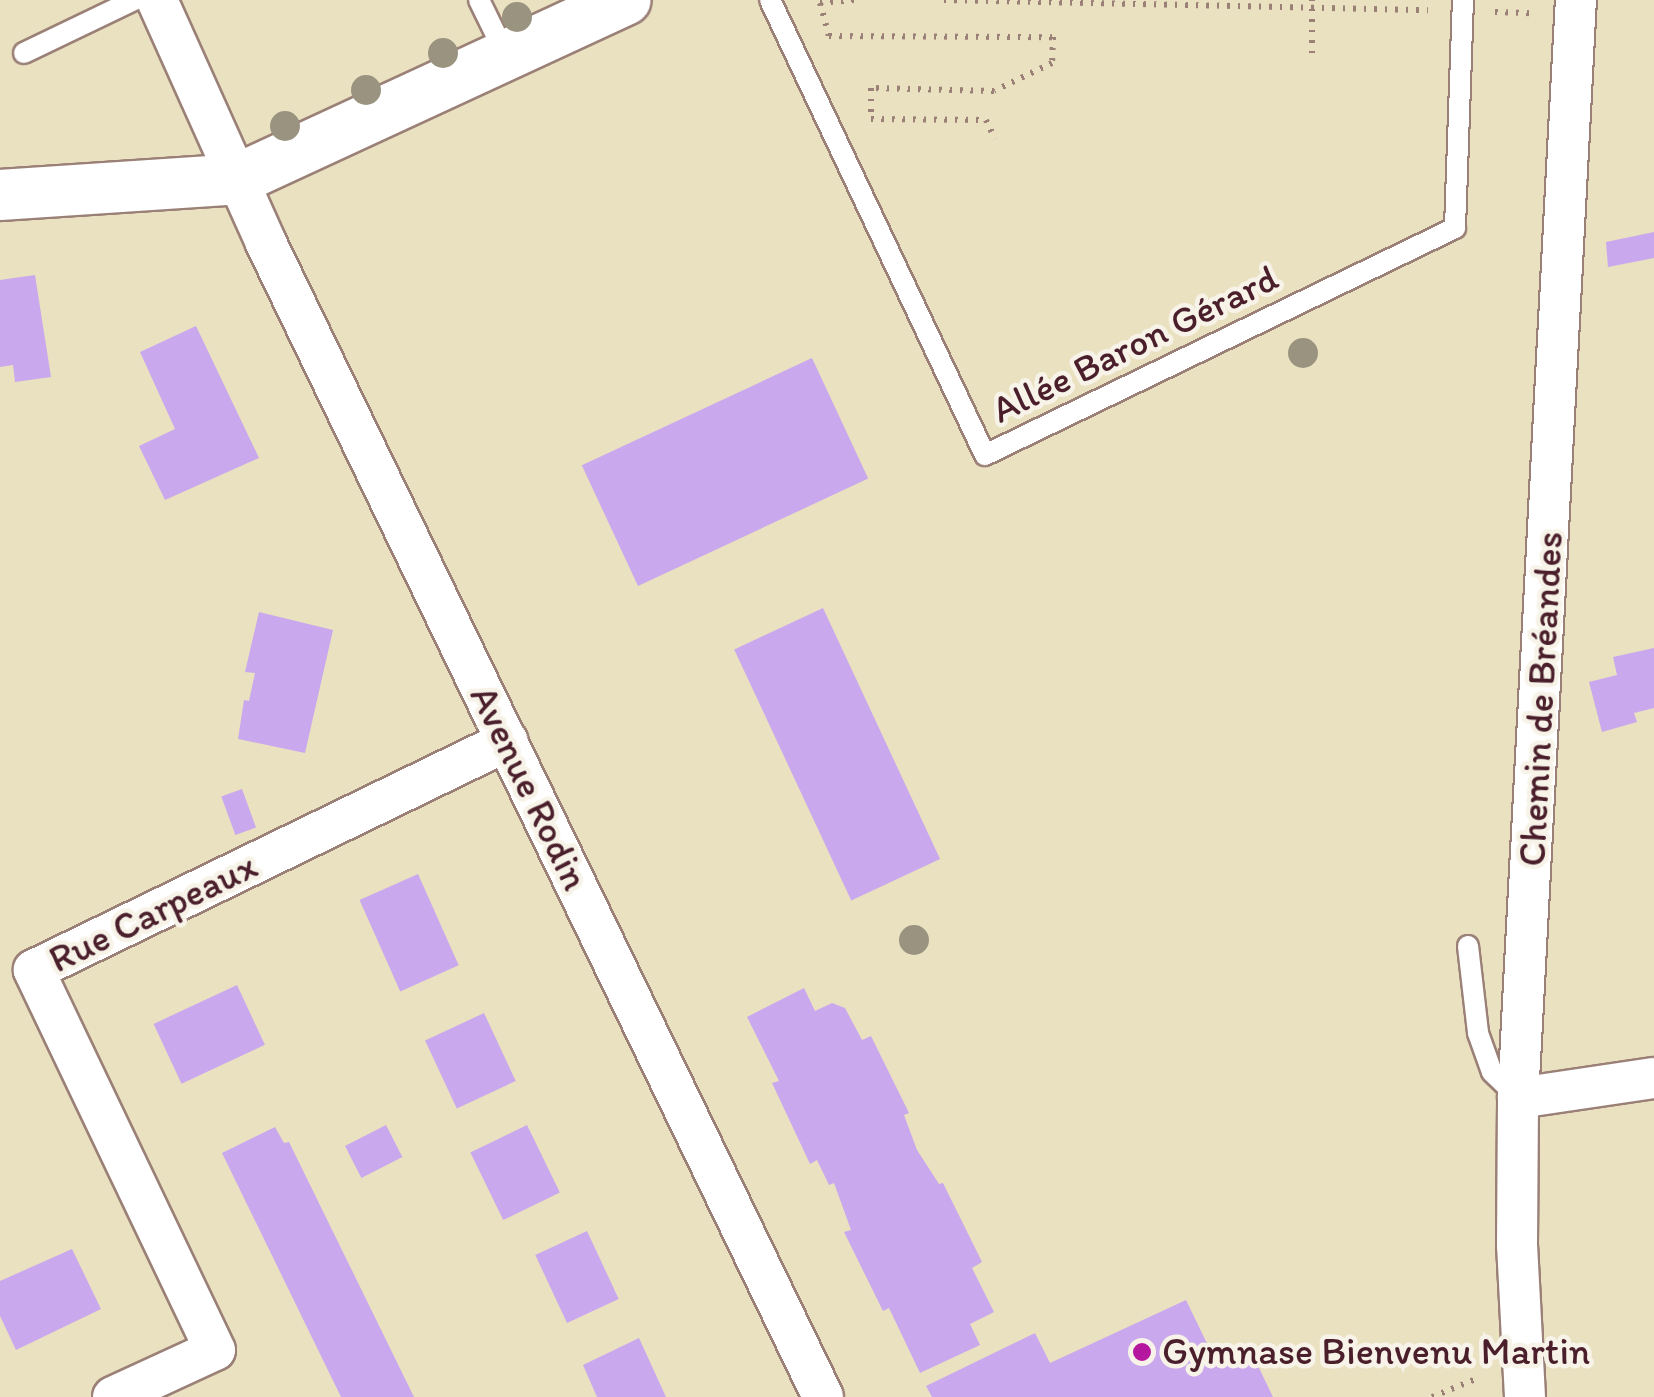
<!DOCTYPE html>
<meta charset="utf-8">
<style>
body{margin:0}
#map{position:relative;width:1654px;height:1397px;overflow:hidden;background:#eae1c1;font-family:Itim,sans-serif}
div>[style]{position:absolute}
.building>*{inset:0;background:#c9a8ed;transform-origin:0 0}
.path>*{height:6px;margin-top:-3px;transform-origin:0;background:repeating-linear-gradient(90deg,#9a8076 0 2.5px,transparent 0 10.5px)}
.roads{filter:drop-shadow(2px 0 #9a8076) drop-shadow(-2px 0 #9a8076) drop-shadow(0 2px #9a8076) drop-shadow(0 -2px #9a8076)}
.service>*{height:20px;margin:-10px;padding:0 10px;transform-origin:10px;border-radius:10px;background:#fff}
.minor>*{height:40px;margin:-20px;padding:0 20px;transform-origin:20px;border-radius:20px;background:#fff}
.tertiary>*{height:50px;margin:-25px;padding:0 25px;transform-origin:25px;border-radius:25px;background:#fff}
.trees>*{width:30px;height:30px;margin:-15px;border-radius:50%;background:#9a9380}
.dots>*{width:28px;height:28px;translate:-50% -50%;box-sizing:border-box;border:5px solid #f7f3e8;border-radius:50%}
span{translate:-50% -50%;white-space:nowrap;text-align:center;line-height:1.15;-webkit-text-stroke:9px #f7f3e8;paint-order:stroke}
.street-label{font-size:38px;color:#4a1f2b}
.poi-label{font-size:38px;color:#4a1f2b}
.left{translate:0 -50%;text-align:left}
</style>
<div id="map">
<div class="building">
<i style="clip-path:polygon(1654px 232px,1654px 258px,1608px 267px,1606px 242px)"></i>
<i style="clip-path:polygon(35px 275px,51px 377px,15px 382px,13px 365px,0 367px,0 280px)"></i>
<i style="clip-path:polygon(196px 326px,259px 458px,165px 500px,139px 446px,175px 429px,140px 352px)"></i>
<i style="left:812px;top:358px;width:133px;height:254px;rotate:65deg"></i>
<i style="left:823px;top:608px;width:277px;height:98px;rotate:65deg"></i>
<i style="clip-path:polygon(259px 612px,333px 630px,305px 753px,238px 739px,244px 700px,249px 701px,255px 673px,245px 672px)"></i>
<i style="clip-path:polygon(1654px 648px,1654px 708px,1634px 713px,1637px 722px,1602px 732px,1589px 682px,1617px 675px,1613px 657px)"></i>
<i style="left:242px;top:789px;width:41px;height:22px;rotate:70deg"></i>
<i style="left:418px;top:874px;width:100px;height:64px;rotate:66deg"></i>
<i style="left:237px;top:985px;width:66px;height:92px;rotate:65deg"></i>
<i style="clip-path:polygon(804px 988px,815px 1011px,832px 1003px,845px 1008px,862px 1040px,871px 1036px,909px 1113px,904px 1115px,917px 1150px,939px 1184px,943px 1183px,982px 1262px,972px 1268px,994px 1312px,970px 1324px,980px 1345px,920px 1373px,889px 1308px,883px 1311px,844px 1232px,851px 1230px,834px 1183px,829px 1185px,817px 1160px,810px 1164px,772px 1083px,779px 1081px,747px 1017px)"></i>
<i style="left:484px;top:1013px;width:75px;height:65px;rotate:65deg"></i>
<i style="left:386px;top:1125px;width:36px;height:46px;rotate:63deg"></i>
<i style="left:527px;top:1125px;width:75px;height:63px;rotate:64deg"></i>
<i style="clip-path:polygon(275px 1127px,284px 1143px,289px 1142px,414px 1397px,341px 1397px,222px 1153px)"></i>
<i style="left:587px;top:1231px;width:75px;height:57px;rotate:65deg"></i>
<i style="clip-path:polygon(72px 1249px,101px 1309px,16px 1350px,0 1316px,0 1281px)"></i>
<i style="clip-path:polygon(1186px 1300px,1215px 1360px,1248px 1345px,1273px 1397px,932px 1397px,926px 1386px,1035px 1333px,1050px 1363px)"></i>
<i style="clip-path:polygon(639px 1338px,666px 1397px,597px 1397px,583px 1365px)"></i>
</div>
<div class="path">
<i style="left:944px;top:0;width:484px;rotate:1.2deg"></i>
<i style="left:820px;top:3px;width:34px;rotate:75deg"></i>
<i style="left:829px;top:36px;width:224px;rotate:0.3deg"></i>
<i style="left:1053px;top:37px;width:26px;rotate:92deg"></i>
<i style="left:1052px;top:63px;width:64px;rotate:154.2deg"></i>
<i style="left:994px;top:91px;width:123px;rotate:-178.6deg"></i>
<i style="left:871px;top:88px;width:31px;rotate:90deg"></i>
<i style="left:871px;top:119px;width:115px;rotate:0.5deg"></i>
<i style="left:986px;top:120px;width:21px;rotate:65deg"></i>
<i style="left:820px;top:3px;width:37px;rotate:-5deg"></i>
<i style="left:1495px;top:12px;width:38px;rotate:2deg"></i>
<i style="left:1312px;top:53px;width:53px;rotate:-90deg"></i>
<i style="left:1432px;top:1397px;width:50px;rotate:-22.4deg"></i>
</div>
<div class="roads">
<div class="service">
<i style="left:479px;top:0;width:61px;rotate:63.9deg"></i>
<i style="left:770px;top:0;width:503px;rotate:64.71deg"></i>
<i style="left:985px;top:455px;width:522px;rotate:-25.78deg"></i>
<i style="left:1455px;top:228px;width:228px;rotate:-88deg"></i>
<i style="left:24px;top:53px;width:122px;rotate:-25.7deg"></i>
<i style="left:1468px;top:946px;width:88px;rotate:83.4deg"></i>
<i style="left:1478px;top:1033px;width:41px;rotate:70.3deg"></i>
<i style="left:1492px;top:1072px;width:35px;rotate:44deg"></i>
</div>
<div class="minor">
<i style="left:157px;top:0;width:266px;rotate:65.8deg"></i>
<i style="left:266px;top:243px;width:1281px;rotate:64.23deg"></i>
<i style="left:1518px;top:1098px;width:137px;rotate:-8.4deg"></i>
<i style="left:113px;top:1397px;width:112px;rotate:-24.7deg"></i>
<i style="left:215px;top:1350px;width:421px;rotate:-115.5deg"></i>
<i style="left:34px;top:970px;width:526px;rotate:-25.83deg"></i>
<i style="left:1525px;top:1397px;width:152px;rotate:-93deg"></i>
<i style="left:1517px;top:1245px;width:147px;rotate:-89.6deg"></i>
<i style="left:1518px;top:1098px;width:1100px;rotate:-86.98deg"></i>
</div>
<div class="tertiary">
<i style="left:0;top:195px;width:239px;rotate:-3.8deg"></i>
<i style="left:238px;top:179px;width:427px;rotate:-24.8deg"></i>
</div>
</div>
<div class="trees">
<i style="left:517px;top:17px"></i>
<i style="left:443px;top:53px"></i>
<i style="left:366px;top:90px"></i>
<i style="left:285px;top:126px"></i>
<i style="left:1303px;top:353px"></i>
<i style="left:914px;top:940px"></i>
</div>
<div class="dots">
<i style="left:1142px;top:1352px;background:#b5179e"></i>
</div>
<div class="street-label">
<span style="left:1135px;top:344px;rotate:-26deg">Allée Baron Gérard</span>
<span style="left:1541px;top:699px;rotate:-87deg">Chemin de Bréandes</span>
<span style="left:529px;top:788px;rotate:64deg">Avenue Rodin</span>
<span style="left:153px;top:913px;rotate:-26deg">Rue Carpeaux</span>
</div>
<div class="poi-label">
<span class="left" style="left:1162px;top:1352px">Gymnase Bienvenu Martin</span>
</div>
</div>
